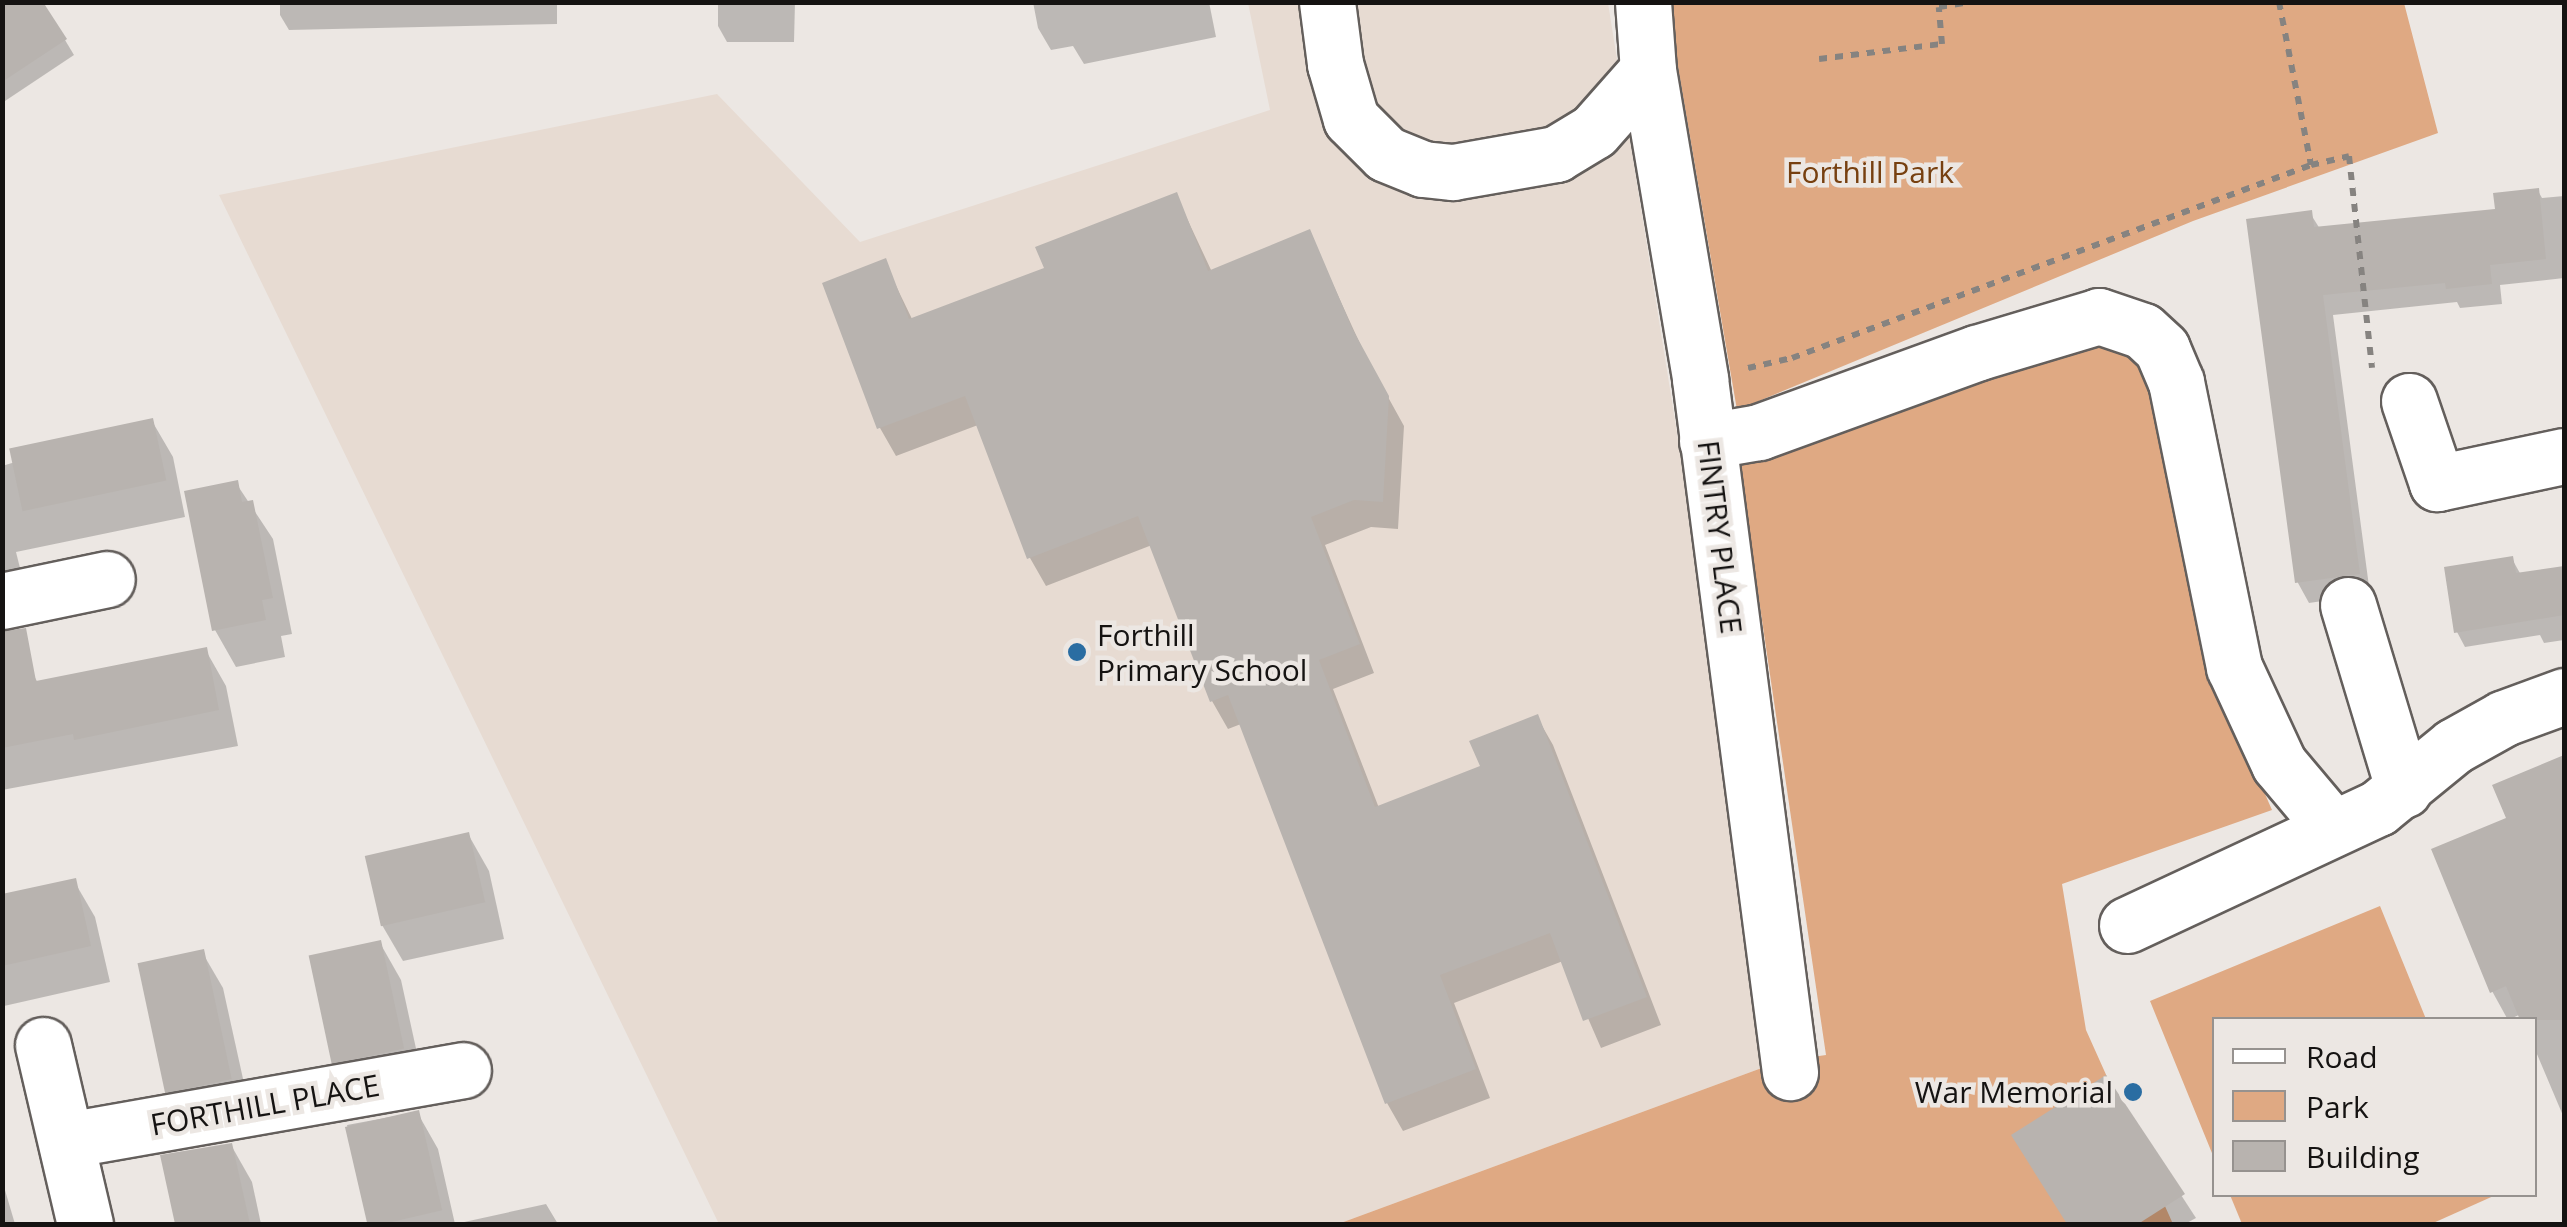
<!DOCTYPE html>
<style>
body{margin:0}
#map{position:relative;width:2567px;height:1227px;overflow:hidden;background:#ece7e3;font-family:"Open Sans",sans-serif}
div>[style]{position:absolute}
.built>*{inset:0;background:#e7dbd2}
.green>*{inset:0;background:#dfa983}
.shadow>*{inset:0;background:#0003}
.building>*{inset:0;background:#b8b3af;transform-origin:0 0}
.path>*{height:6px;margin-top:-3px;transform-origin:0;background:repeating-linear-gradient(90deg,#868380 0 8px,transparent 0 16px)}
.roads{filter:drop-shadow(2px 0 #645f5c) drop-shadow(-2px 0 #645f5c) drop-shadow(0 2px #645f5c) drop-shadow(0 -2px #645f5c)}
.minor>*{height:55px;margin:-27.5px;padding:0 27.5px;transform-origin:27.5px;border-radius:27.5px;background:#fff}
.dots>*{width:28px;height:28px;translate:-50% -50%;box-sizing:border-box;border:5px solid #ece7e3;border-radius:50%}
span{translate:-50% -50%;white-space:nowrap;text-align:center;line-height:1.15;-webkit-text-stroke:9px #ece7e3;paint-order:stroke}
.park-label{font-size:30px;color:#774010}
.street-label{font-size:30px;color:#151312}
.poi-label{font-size:30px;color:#151312}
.left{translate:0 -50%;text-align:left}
.right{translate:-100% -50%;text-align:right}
.frame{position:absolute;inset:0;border:5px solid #151312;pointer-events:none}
.legend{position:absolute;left:2212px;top:1017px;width:325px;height:180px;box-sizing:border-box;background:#ece7e3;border:2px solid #96928f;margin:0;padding:12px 18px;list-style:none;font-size:30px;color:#151312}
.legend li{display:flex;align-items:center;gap:20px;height:50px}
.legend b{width:50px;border:2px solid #96928f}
</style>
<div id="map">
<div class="built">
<i style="clip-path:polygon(1248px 3px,1608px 3px,1778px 1062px,1338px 1224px,719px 1224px,219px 195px,717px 94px,860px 242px,1270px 110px)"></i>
</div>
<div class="green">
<i style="clip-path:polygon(1667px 3px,2404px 3px,2438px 133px,2193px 221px,1737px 410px)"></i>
<i style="clip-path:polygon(2086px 345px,2137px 354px,2170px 405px,2215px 680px,2272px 810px,2062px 884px,2086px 1030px,2173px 1224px,1338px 1224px,1778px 1062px,1826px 1055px,1739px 464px)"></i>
<i style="clip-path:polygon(2380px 906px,2426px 1019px,2214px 1020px,2214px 1158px,2150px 1001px)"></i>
<i style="clip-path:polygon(2498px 1194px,2431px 1224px,2242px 1224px,2230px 1195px)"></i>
</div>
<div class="shadow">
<i style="clip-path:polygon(2px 2px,65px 40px,74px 55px,2px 103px)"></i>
<i style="clip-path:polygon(280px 2px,557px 2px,557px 24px,289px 30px,280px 15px)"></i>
<i style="clip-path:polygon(718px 2px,795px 2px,794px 42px,727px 42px,718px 26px)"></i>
<i style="clip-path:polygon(1033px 2px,1209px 2px,1216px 37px,1084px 64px,1073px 46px,1051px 50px,1038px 28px)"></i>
<i style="clip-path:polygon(2538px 191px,2542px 198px,2564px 196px,2564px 278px,2500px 285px,2502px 304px,2460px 308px,2457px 302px,2333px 315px,2370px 594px,2309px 603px,2298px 583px,2248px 221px,2310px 213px,2320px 229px,2498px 212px)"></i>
<i style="clip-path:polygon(1176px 195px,1212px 272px,1309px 232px,1367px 359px,1404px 426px,1398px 529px,1371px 527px,1325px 545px,1374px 673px,1333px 689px,1379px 808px,1483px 768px,1537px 717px,1553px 745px,1661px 1025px,1601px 1048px,1563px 961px,1454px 1003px,1490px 1098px,1403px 1131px,1387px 1103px,1241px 724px,1228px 729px,1212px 701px,1152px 545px,1046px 586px,1030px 558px,978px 425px,896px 456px,880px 428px,825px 284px,884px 261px,913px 321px,1047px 269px)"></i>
<i style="clip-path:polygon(152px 421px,173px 457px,185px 517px,16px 552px,20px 568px,2px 572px,2px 466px)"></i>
<i style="clip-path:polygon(236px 483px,273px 539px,292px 634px,281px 636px,285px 657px,236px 667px,215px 630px)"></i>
<i style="clip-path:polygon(2512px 559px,2521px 575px,2564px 568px,2564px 640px,2544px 643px,2540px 635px,2465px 647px,2457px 632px)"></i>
<i style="clip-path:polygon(205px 649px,226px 686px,238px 746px,2px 790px,2px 682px,34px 676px,38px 683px)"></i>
<i style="clip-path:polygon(2564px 758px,2564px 1118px,2534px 1047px,2534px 1020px,2521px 1014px,2508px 1020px,2492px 991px,2509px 819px,2496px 786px)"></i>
<i style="clip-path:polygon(468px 834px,489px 871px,504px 939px,403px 961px,382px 925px)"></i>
<i style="clip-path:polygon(74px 881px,95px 917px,110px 982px,4px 1006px,2px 897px)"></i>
<i style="clip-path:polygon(380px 943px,401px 980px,424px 1085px,356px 1097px,334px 1060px)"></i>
<i style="clip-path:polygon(202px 952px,223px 988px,251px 1115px,190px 1126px,168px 1090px)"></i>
<i style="clip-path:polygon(2105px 1078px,2196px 1218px,2185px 1224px,2069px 1224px,2027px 1158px)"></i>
<i style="clip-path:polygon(417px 1112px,438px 1149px,455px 1224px,546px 1204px,558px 1224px,369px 1224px,347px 1125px)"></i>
<i style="clip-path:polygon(231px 1145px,252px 1182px,261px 1224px,177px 1224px,163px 1157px)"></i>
<i style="clip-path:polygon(2px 1180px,15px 1224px,2px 1224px)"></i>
</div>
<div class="building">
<i style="clip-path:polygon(2px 2px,43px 2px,67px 39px,2px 82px)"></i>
<i style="clip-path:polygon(2539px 188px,2546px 259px,2490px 265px,2492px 284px,2446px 289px,2445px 283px,2323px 295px,2360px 574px,2295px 583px,2246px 219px,2312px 210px,2314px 227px,2495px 209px,2493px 193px)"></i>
<i style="clip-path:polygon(1177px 192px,1208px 271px,1310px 229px,1352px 328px,1389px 396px,1383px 502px,1354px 500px,1311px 517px,1360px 644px,1319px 660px,1375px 807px,1480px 766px,1469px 741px,1538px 714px,1647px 997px,1583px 1021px,1550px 933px,1440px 975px,1476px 1069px,1385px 1104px,1228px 695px,1210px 702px,1138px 516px,1027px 559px,965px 396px,877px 429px,822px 283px,886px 258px,909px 319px,1044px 268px,1035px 247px)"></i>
<i style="left:153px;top:418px;width:64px;height:147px;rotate:78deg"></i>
<i style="clip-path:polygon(238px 480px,242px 502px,253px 500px,273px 598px,262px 600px,266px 620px,212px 631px,184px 491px)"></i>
<i style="clip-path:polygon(2513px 556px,2516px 573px,2564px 566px,2564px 615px,2454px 633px,2444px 567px)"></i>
<i style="clip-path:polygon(26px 628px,36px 681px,207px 647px,219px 710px,74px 740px,73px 734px,2px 748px,2px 631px)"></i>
<i style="clip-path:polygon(2564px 755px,2564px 1020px,2520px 1020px,2506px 986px,2490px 993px,2431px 849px,2506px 818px,2492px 785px)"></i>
<i style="left:469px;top:832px;width:72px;height:107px;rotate:77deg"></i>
<i style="clip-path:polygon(76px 878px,91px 946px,2px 966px,2px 894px)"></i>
<i style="left:381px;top:940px;width:111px;height:74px;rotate:78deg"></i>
<i style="left:204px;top:949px;width:133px;height:68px;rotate:78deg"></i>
<i style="clip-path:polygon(2106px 1075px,2185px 1194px,2138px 1224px,2067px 1224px,2011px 1135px)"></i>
<i style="left:419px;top:1110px;width:103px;height:76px;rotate:77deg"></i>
<i style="clip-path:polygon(232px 1143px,250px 1224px,175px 1224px,160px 1155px)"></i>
</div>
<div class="path">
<i style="left:2279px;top:2px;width:166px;rotate:78.9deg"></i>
<i style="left:2311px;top:165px;width:39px;rotate:-13deg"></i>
<i style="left:2349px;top:156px;width:213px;rotate:83.8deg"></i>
<i style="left:1819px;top:59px;width:124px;rotate:-7deg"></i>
<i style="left:1942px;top:44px;width:37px;rotate:-95deg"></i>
<i style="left:1939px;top:7px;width:33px;rotate:-9deg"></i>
<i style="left:1748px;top:368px;width:45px;rotate:-12.8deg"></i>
<i style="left:1792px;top:358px;width:554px;rotate:-20.4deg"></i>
</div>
<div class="roads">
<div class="minor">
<i style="left:1327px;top:2px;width:63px;rotate:82.6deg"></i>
<i style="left:1335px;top:64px;width:57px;rotate:73.8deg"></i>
<i style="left:1351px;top:119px;width:49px;rotate:45deg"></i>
<i style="left:1386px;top:154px;width:40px;rotate:22deg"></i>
<i style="left:1423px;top:169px;width:30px;rotate:6deg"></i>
<i style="left:1453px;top:172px;width:105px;rotate:-9.9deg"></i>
<i style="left:1556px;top:154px;width:44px;rotate:-31.2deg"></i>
<i style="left:1594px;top:131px;width:81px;rotate:-48.5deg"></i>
<i style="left:1643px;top:2px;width:68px;rotate:85.8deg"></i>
<i style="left:1648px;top:70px;width:313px;rotate:80.4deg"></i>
<i style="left:1700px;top:379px;width:699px;rotate:82.6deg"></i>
<i style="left:2409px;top:401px;width:87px;rotate:71.1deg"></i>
<i style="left:2437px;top:483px;width:130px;rotate:-12deg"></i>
<i style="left:1707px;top:441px;width:53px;rotate:-9.8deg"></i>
<i style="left:1759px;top:432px;width:231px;rotate:-20deg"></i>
<i style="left:1976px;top:353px;width:128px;rotate:-16.7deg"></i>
<i style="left:2099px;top:316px;width:46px;rotate:18.8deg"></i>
<i style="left:2143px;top:331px;width:26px;rotate:43deg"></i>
<i style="left:2162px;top:349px;width:36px;rotate:67deg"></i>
<i style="left:2176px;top:382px;width:291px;rotate:78.5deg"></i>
<i style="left:2234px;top:667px;width:107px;rotate:65.1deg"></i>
<i style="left:2279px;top:764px;width:82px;rotate:49.9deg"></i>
<i style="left:2px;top:601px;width:107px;rotate:-11.8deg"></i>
<i style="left:2348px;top:605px;width:193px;rotate:73.2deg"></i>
<i style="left:2127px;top:925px;width:277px;rotate:-25deg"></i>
<i style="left:2378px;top:808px;width:98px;rotate:-39.2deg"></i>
<i style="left:2454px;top:746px;width:57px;rotate:-29.2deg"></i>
<i style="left:2504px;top:718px;width:64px;rotate:-20.1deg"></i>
<i style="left:43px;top:1045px;width:184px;rotate:76.8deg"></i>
<i style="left:67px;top:1140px;width:402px;rotate:-10deg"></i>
</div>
</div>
<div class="dots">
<i style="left:1077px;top:652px;background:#2a6da2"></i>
<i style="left:2133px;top:1092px;background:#2a6da2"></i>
</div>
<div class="park-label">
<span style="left:1870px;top:172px">Forthill Park</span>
</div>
<div class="street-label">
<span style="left:1720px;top:537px;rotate:83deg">FINTRY PLACE</span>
<span style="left:265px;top:1105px;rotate:-10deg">FORTHILL PLACE</span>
</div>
<div class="poi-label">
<span class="left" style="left:1097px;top:652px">Forthill<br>Primary School</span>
<span class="right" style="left:2113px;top:1092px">War Memorial</span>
</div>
<div class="frame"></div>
<ul class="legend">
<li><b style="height:12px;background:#fff"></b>Road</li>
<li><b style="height:28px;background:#dfa983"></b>Park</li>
<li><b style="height:28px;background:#b8b3af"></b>Building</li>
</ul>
</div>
